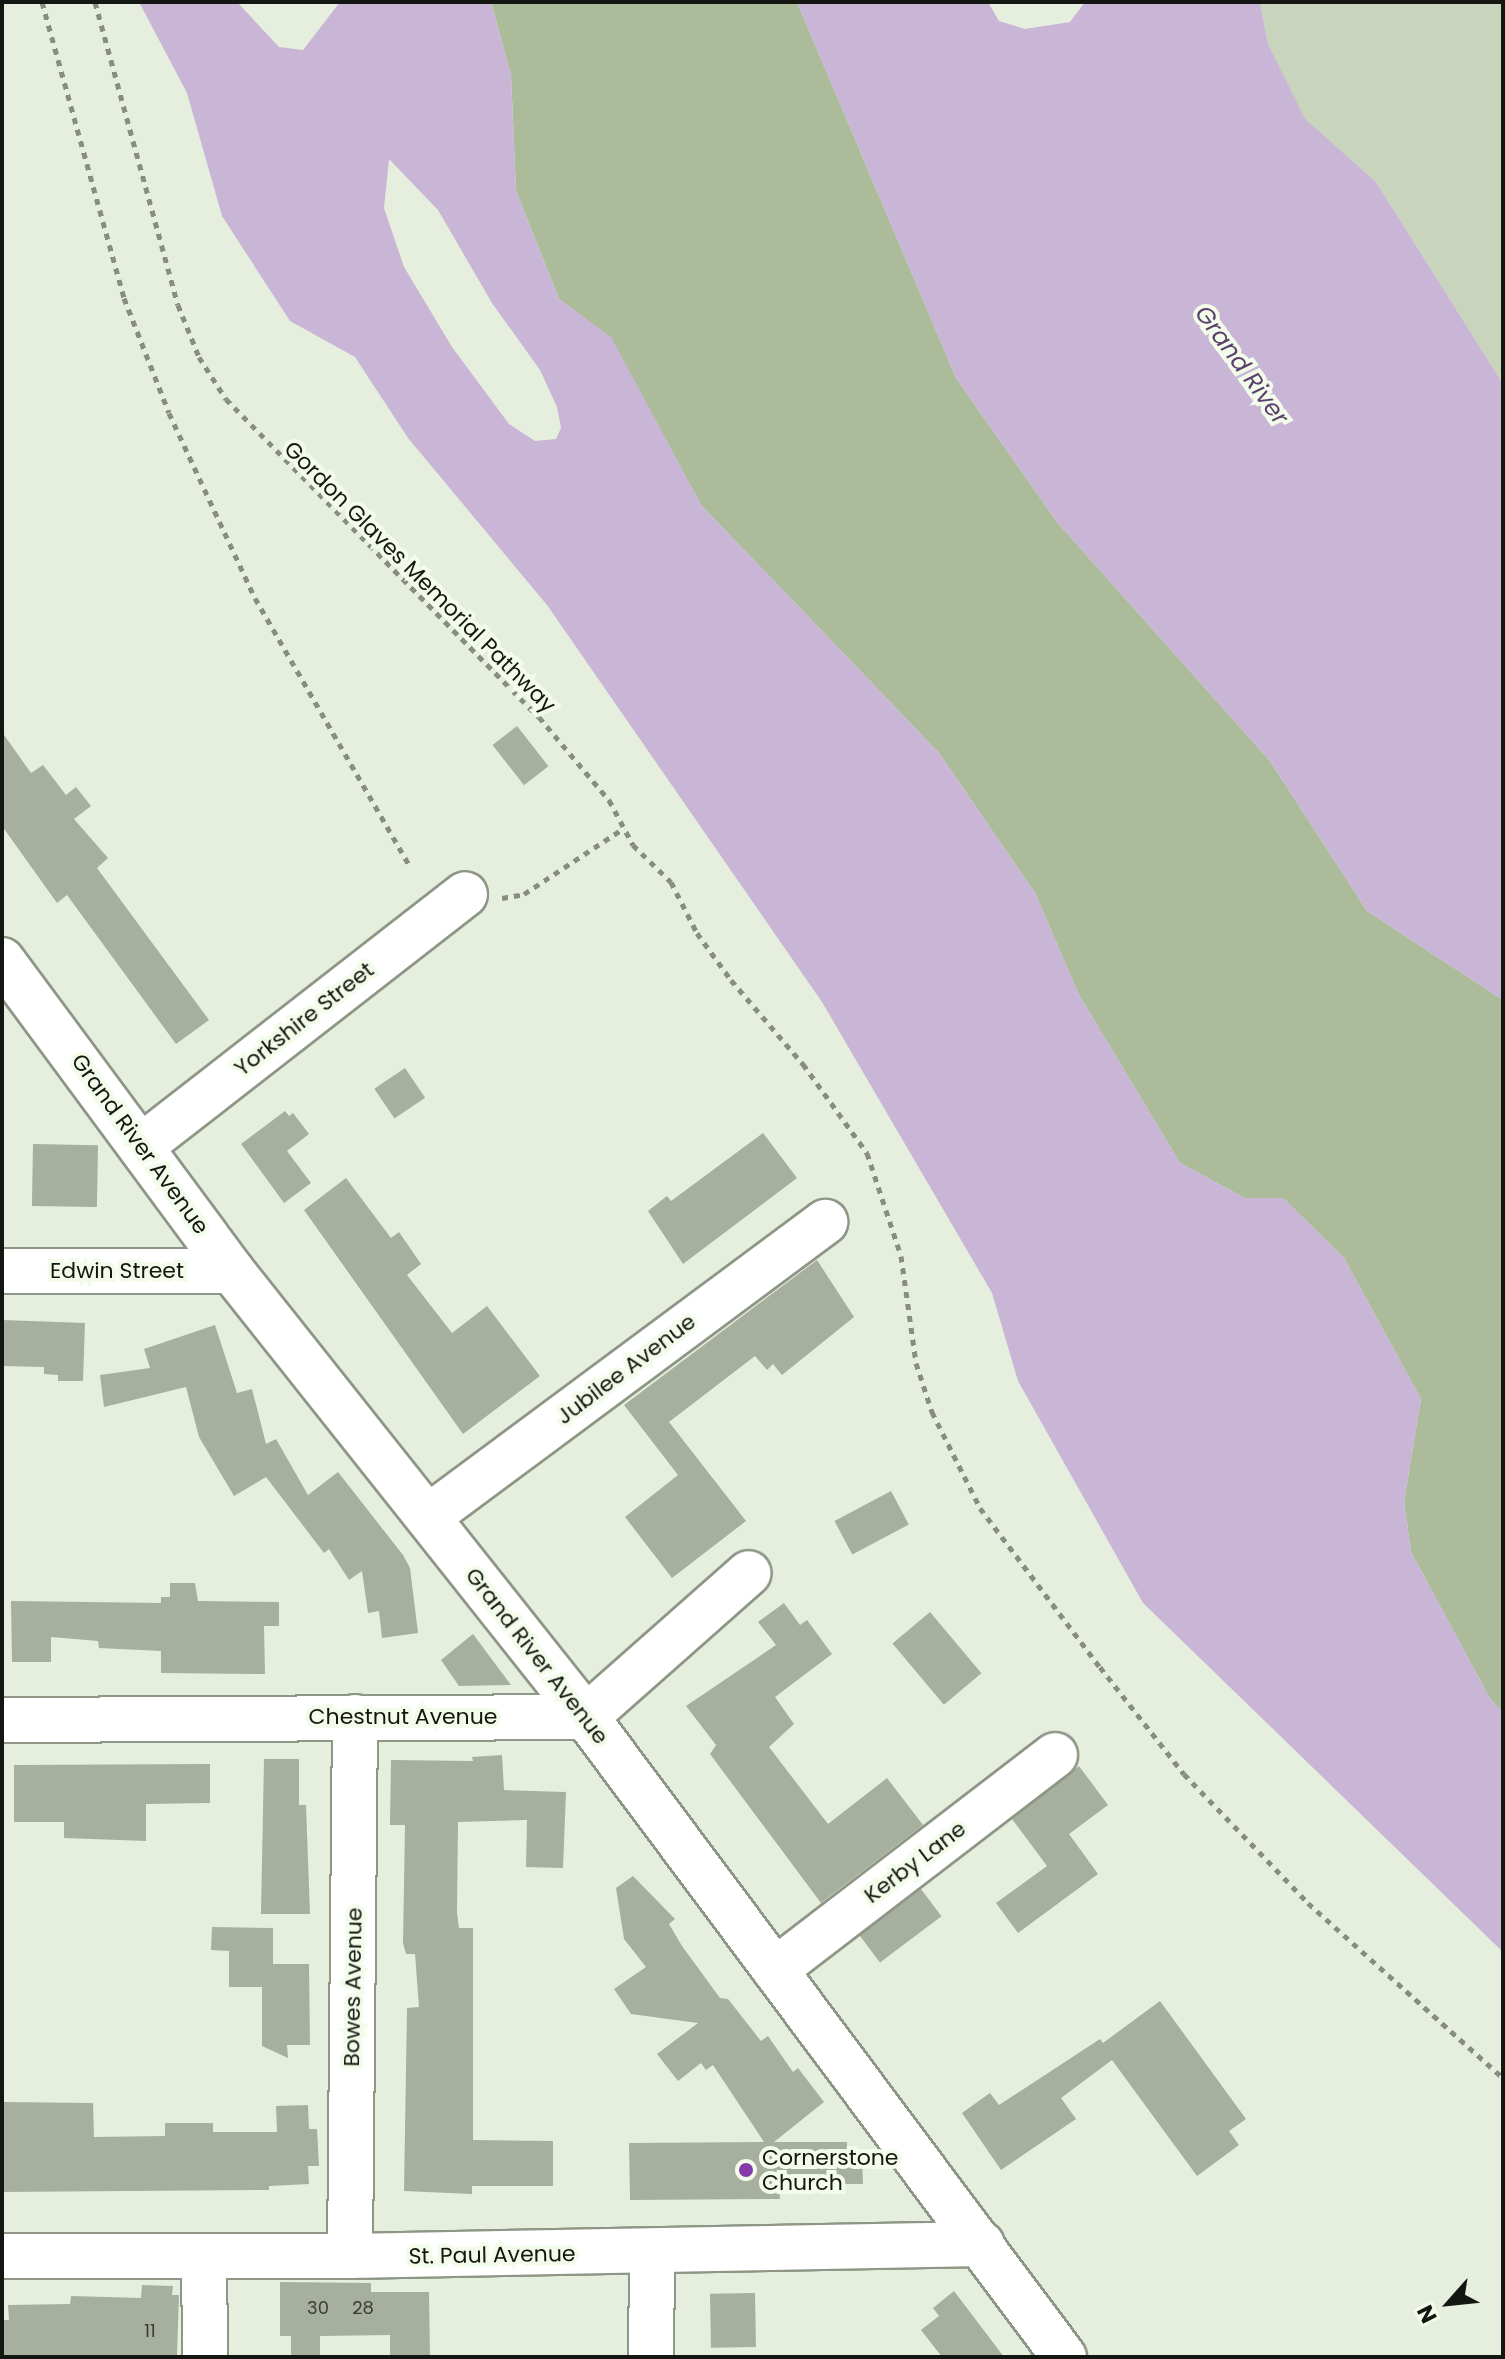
<!DOCTYPE html>
<style>
body{margin:0}
#map{position:relative;width:1505px;height:2359px;overflow:hidden;background:#e6efdd;font-family:Poppins,sans-serif}
div>[style]{position:absolute}
.green>*{inset:0;background:#c8d4bc}
.forest>*{inset:0;background:#acbc9b}
.water>*{inset:0;background:#c9b5d6}
.building>*{inset:0;background:#a7af9e;transform-origin:0 0}
.path>*{height:5px;margin-top:-2.5px;transform-origin:0;background:repeating-linear-gradient(90deg,#878e81 0 6px,transparent 0 12px)}
.roads{filter:drop-shadow(2px 0 #8e9686) drop-shadow(-2px 0 #8e9686) drop-shadow(0 2px #8e9686) drop-shadow(0 -2px #8e9686)}
.minor>*{height:44px;margin:-22px;padding:0 22px;transform-origin:22px;border-radius:22px;background:#fff}
.dots>*{width:22px;height:22px;translate:-50% -50%;box-sizing:border-box;border:4px solid #f3fcea;border-radius:50%}
span{translate:-50% -50%;white-space:nowrap;text-align:center;line-height:1.15;-webkit-text-stroke:8px #f3fcea;paint-order:stroke}
.number-label{font-size:18px;color:#393d34}
.number-label span{-webkit-text-stroke-width:0}
.street-label{font-size:22px;color:#141711}
.poi-label{font-size:22px;color:#141711}
.left{translate:0 -50%;text-align:left}
.water-label{font-size:24px;color:#5b3f6c;font-style:italic}
.frame{position:absolute;inset:0;border:4px solid #141711;pointer-events:none}
.north{position:absolute;left:1409px;top:2263px;width:80px;height:80px;-webkit-text-stroke:6px #f3fcea;paint-order:stroke;rotate:243deg;font-size:22px;font-weight:700;line-height:32px;text-align:center;color:#141711}
.north::after{content:'';display:block;margin:auto;width:28px;height:36px;background:#141711;clip-path:polygon(50% 0,100% 100%,50% 72%,0 100%)}
</style>
<div id="map">
<div class="green">
<i style="clip-path:polygon(1260px 2px,1503px 2px,1503px 384px,1376px 182px,1305px 120px,1268px 44px)"></i>
</div>
<div class="forest">
<i style="clip-path:polygon(491px 2px,797px 2px,956px 378px,1057px 522px,1270px 761px,1367px 911px,1503px 1000px,1503px 1713px,1489px 1697px,1411px 1552px,1404px 1502px,1421px 1399px,1344px 1258px,1283px 1198px,1245px 1198px,1180px 1163px,1079px 995px,1035px 893px,939px 753px,701px 505px,611px 338px,559px 299px,516px 191px,511px 75px)"></i>
</div>
<div class="water">
<i style="clip-path:polygon(evenodd,139px 2px,237px 2px,279px 47px,303px 50px,340px 2px,491px 2px,511px 75px,516px 191px,559px 299px,611px 337px,701px 505px,939px 753px,1035px 893px,1079px 995px,1180px 1163px,1245px 1198px,1283px 1198px,1344px 1258px,1421px 1399px,1404px 1502px,1411px 1552px,1489px 1697px,1503px 1713px,1503px 1952px,1143px 1603px,1018px 1381px,992px 1293px,822px 1002px,547px 605px,408px 438px,355px 357px,290px 321px,222px 216px,187px 93px,139px 2px,389px 159px,438px 210px,492px 303px,540px 370px,557px 407px,561px 428px,556px 439px,535px 441px,509px 424px,452px 347px,404px 267px,384px 208px,389px 159px)"></i>
<i style="clip-path:polygon(797px 2px,988px 2px,999px 21px,1025px 29px,1070px 22px,1085px 2px,1260px 2px,1268px 44px,1305px 119px,1376px 182px,1503px 384px,1503px 1000px,1367px 911px,1270px 761px,1057px 522px,956px 378px)"></i>
</div>
<div class="building">
<i style="left:517px;top:726px;width:51px;height:31px;rotate:52deg"></i>
<i style="clip-path:polygon(2px 732px,31px 773px,43px 765px,66px 795px,76px 787px,91px 806px,74px 819px,108px 858px,97px 868px,209px 1020px,176px 1044px,67px 895px,57px 903px,2px 826px)"></i>
<i style="left:405px;top:1068px;width:36px;height:37px;rotate:56deg"></i>
<i style="clip-path:polygon(285px 1111px,289px 1116px,293px 1113px,309px 1134px,287px 1151px,311px 1183px,284px 1203px,241px 1144px)"></i>
<i style="clip-path:polygon(763px 1133px,797px 1178px,683px 1264px,648px 1211px,667px 1196px,671px 1201px)"></i>
<i style="left:33px;top:1144px;width:65px;height:62px;rotate:1deg"></i>
<i style="clip-path:polygon(346px 1178px,391px 1238px,399px 1232px,421px 1264px,407px 1275px,452px 1333px,487px 1306px,540px 1376px,463px 1434px,304px 1210px)"></i>
<i style="clip-path:polygon(817px 1260px,854px 1317px,782px 1375px,773px 1364px,767px 1370px,755px 1356px,669px 1422px,746px 1521px,672px 1578px,625px 1517px,678px 1475px,624px 1405px)"></i>
<i style="clip-path:polygon(2px 1320px,85px 1323px,83px 1381px,58px 1381px,58px 1375px,44px 1374px,44px 1367px,2px 1366px)"></i>
<i style="clip-path:polygon(215px 1325px,237px 1393px,252px 1389px,266px 1444px,276px 1439px,308px 1495px,338px 1472px,403px 1555px,410px 1568px,418px 1633px,382px 1638px,379px 1611px,368px 1613px,362px 1571px,349px 1580px,329px 1549px,324px 1553px,266px 1477px,234px 1496px,199px 1437px,186px 1387px,104px 1407px,100px 1375px,150px 1368px,144px 1349px)"></i>
<i style="left:891px;top:1491px;width:38px;height:64px;rotate:62deg"></i>
<i style="clip-path:polygon(170px 1583px,195px 1583px,198px 1601px,279px 1602px,279px 1626px,264px 1626px,265px 1674px,161px 1673px,161px 1651px,99px 1648px,98px 1641px,51px 1637px,51px 1662px,12px 1662px,11px 1601px,161px 1603px,161px 1597px,170px 1597px)"></i>
<i style="clip-path:polygon(784px 1603px,800px 1625px,807px 1620px,832px 1654px,775px 1697px,794px 1724px,769px 1747px,828px 1824px,887px 1778px,923px 1825px,821px 1903px,710px 1754px,716px 1745px,686px 1706px,776px 1645px,758px 1622px)"></i>
<i style="left:930px;top:1612px;width:80px;height:49px;rotate:50deg"></i>
<i style="clip-path:polygon(473px 1634px,511px 1685px,459px 1686px,441px 1660px)"></i>
<i style="clip-path:polygon(502px 1755px,504px 1790px,566px 1792px,563px 1868px,526px 1867px,527px 1820px,458px 1822px,457px 1913px,459px 1928px,473px 1928px,473px 2140px,553px 2141px,553px 2186px,472px 2186px,472px 2194px,404px 2191px,407px 2008px,419px 2007px,415px 1954px,406px 1954px,403px 1943px,405px 1825px,390px 1825px,391px 1760px,473px 1761px,472px 1757px)"></i>
<i style="clip-path:polygon(264px 1759px,299px 1759px,299px 1805px,306px 1805px,310px 1914px,261px 1914px)"></i>
<i style="clip-path:polygon(210px 1764px,210px 1803px,146px 1804px,146px 1841px,64px 1838px,64px 1822px,14px 1822px,14px 1765px)"></i>
<i style="clip-path:polygon(1079px 1766px,1108px 1805px,1069px 1834px,1098px 1874px,1018px 1933px,996px 1903px,1047px 1866px,1012px 1819px)"></i>
<i style="clip-path:polygon(633px 1876px,675px 1919px,669px 1924px,682px 1946px,720px 1998px,728px 1999px,761px 2041px,768px 2036px,793px 2072px,798px 2068px,824px 2102px,774px 2142px,847px 2142px,847px 2156px,862px 2156px,863px 2184px,779px 2184px,780px 2199px,630px 2200px,629px 2143px,764px 2142px,713px 2065px,706px 2070px,701px 2063px,678px 2081px,657px 2054px,698px 2023px,631px 2014px,614px 1989px,646px 1967px,624px 1939px,616px 1888px)"></i>
<i style="left:921px;top:1889px;width:34px;height:77px;rotate:53deg"></i>
<i style="clip-path:polygon(212px 1927px,273px 1928px,273px 1964px,309px 1964px,310px 2045px,287px 2045px,288px 2058px,262px 2046px,262px 1987px,229px 1987px,229px 1951px,211px 1950px)"></i>
<i style="clip-path:polygon(1160px 2001px,1246px 2119px,1229px 2131px,1239px 2145px,1197px 2176px,1112px 2060px,1061px 2098px,1076px 2119px,1001px 2170px,962px 2113px,990px 2093px,999px 2105px,1100px 2039px,1103px 2043px)"></i>
<i style="clip-path:polygon(2px 2102px,93px 2103px,94px 2137px,165px 2136px,165px 2123px,213px 2123px,213px 2132px,277px 2132px,276px 2106px,308px 2105px,309px 2129px,317px 2129px,319px 2166px,308px 2166px,309px 2184px,269px 2186px,269px 2190px,2px 2192px)"></i>
<i style="clip-path:polygon(280px 2282px,371px 2283px,371px 2292px,429px 2292px,430px 2357px,390px 2357px,390px 2335px,320px 2336px,320px 2355px,291px 2355px,291px 2336px,280px 2336px)"></i>
<i style="clip-path:polygon(142px 2285px,173px 2286px,172px 2295px,179px 2295px,177px 2355px,2px 2357px,2px 2320px,9px 2320px,8px 2305px,70px 2304px,71px 2296px,141px 2298px)"></i>
<i style="clip-path:polygon(954px 2291px,1004px 2357px,942px 2357px,921px 2330px,939px 2316px,933px 2308px)"></i>
<i style="left:755px;top:2293px;width:54px;height:45px;rotate:89deg"></i>
</div>
<div class="path">
<i style="left:42px;top:2px;width:307px;rotate:74.5deg"></i>
<i style="left:124px;top:298px;width:123px;rotate:68.6deg"></i>
<i style="left:169px;top:413px;width:204px;rotate:65.1deg"></i>
<i style="left:255px;top:598px;width:310px;rotate:60deg"></i>
<i style="left:95px;top:2px;width:314px;rotate:74.7deg"></i>
<i style="left:178px;top:305px;width:56px;rotate:68deg"></i>
<i style="left:199px;top:357px;width:50px;rotate:57.3deg"></i>
<i style="left:226px;top:399px;width:446px;rotate:45.5deg"></i>
<i style="left:539px;top:717px;width:109px;rotate:49.9deg"></i>
<i style="left:609px;top:800px;width:51px;rotate:61.9deg"></i>
<i style="left:633px;top:845px;width:53px;rotate:44.2deg"></i>
<i style="left:671px;top:882px;width:57px;rotate:63deg"></i>
<i style="left:697px;top:933px;width:58px;rotate:54.1deg"></i>
<i style="left:731px;top:980px;width:111px;rotate:49.4deg"></i>
<i style="left:803px;top:1064px;width:110px;rotate:54.3deg"></i>
<i style="left:867px;top:1153px;width:108px;rotate:71.7deg"></i>
<i style="left:901px;top:1256px;width:108px;rotate:82deg"></i>
<i style="left:916px;top:1363px;width:52px;rotate:71.9deg"></i>
<i style="left:932px;top:1412px;width:107px;rotate:63.4deg"></i>
<i style="left:980px;top:1508px;width:199px;rotate:53deg"></i>
<i style="left:1100px;top:1667px;width:136px;rotate:51.9deg"></i>
<i style="left:1184px;top:1774px;width:179px;rotate:46.1deg"></i>
<i style="left:1308px;top:1903px;width:262px;rotate:41.9deg"></i>
<i style="left:502px;top:898px;width:22px;rotate:-10deg"></i>
<i style="left:524px;top:894px;width:120px;rotate:-33.4deg"></i>
</div>
<div class="roads">
<div class="minor">
<i style="left:2px;top:960px;width:387px;rotate:53.5deg"></i>
<i style="left:232px;top:1271px;width:569px;rotate:51.56deg"></i>
<i style="left:586px;top:1717px;width:799px;rotate:53.24deg"></i>
<i style="left:143px;top:1145px;width:408px;rotate:-37.9deg"></i>
<i style="left:2px;top:1271px;width:230px"></i>
<i style="left:428px;top:1517px;width:495px;rotate:-36.6deg"></i>
<i style="left:2px;top:1720px;width:584px;rotate:-0.29deg"></i>
<i style="left:586px;top:1717px;width:217px;rotate:-41.5deg"></i>
<i style="left:775px;top:1970px;width:353px;rotate:-37.5deg"></i>
<i style="left:2px;top:2256px;width:348px"></i>
<i style="left:350px;top:2256px;width:632px;rotate:-1.09deg"></i>
<i style="left:204px;top:2256px;width:101px;rotate:89.4deg"></i>
<i style="left:350px;top:2256px;width:539px;rotate:-89.47deg"></i>
<i style="left:651px;top:2357px;width:104px;rotate:-89.4deg"></i>
</div>
</div>
<div class="dots">
<i style="left:746px;top:2170px;background:#853aac"></i>
</div>
<div class="number-label">
<span style="left:318px;top:2308px">30</span>
<span style="left:363px;top:2308px">28</span>
<span style="left:150px;top:2331px">11</span>
</div>
<div class="street-label">
<span style="left:420px;top:577px;rotate:45deg">Gordon Glaves Memorial Pathway</span>
<span style="left:304px;top:1019px;rotate:-38deg">Yorkshire Street</span>
<span style="left:140px;top:1144px;rotate:54deg">Grand River Avenue</span>
<span style="left:117px;top:1271px">Edwin Street</span>
<span style="left:626px;top:1369px;rotate:-37deg">Jubilee Avenue</span>
<span style="left:537px;top:1656px;rotate:52deg">Grand River Avenue</span>
<span style="left:403px;top:1717px">Chestnut Avenue</span>
<span style="left:915px;top:1862px;rotate:-37deg">Kerby Lane</span>
<span style="left:353px;top:1987px;rotate:-89deg">Bowes Avenue</span>
<span style="left:492px;top:2255px;rotate:-1deg">St. Paul Avenue</span>
</div>
<div class="poi-label">
<span class="left" style="left:762px;top:2170px">Cornerstone<br>Church</span>
</div>
<div class="water-label">
<span style="left:1242px;top:365px;rotate:54deg">Grand River</span>
</div>
<div class="frame"></div>
<div class="north">N</div>
</div>
